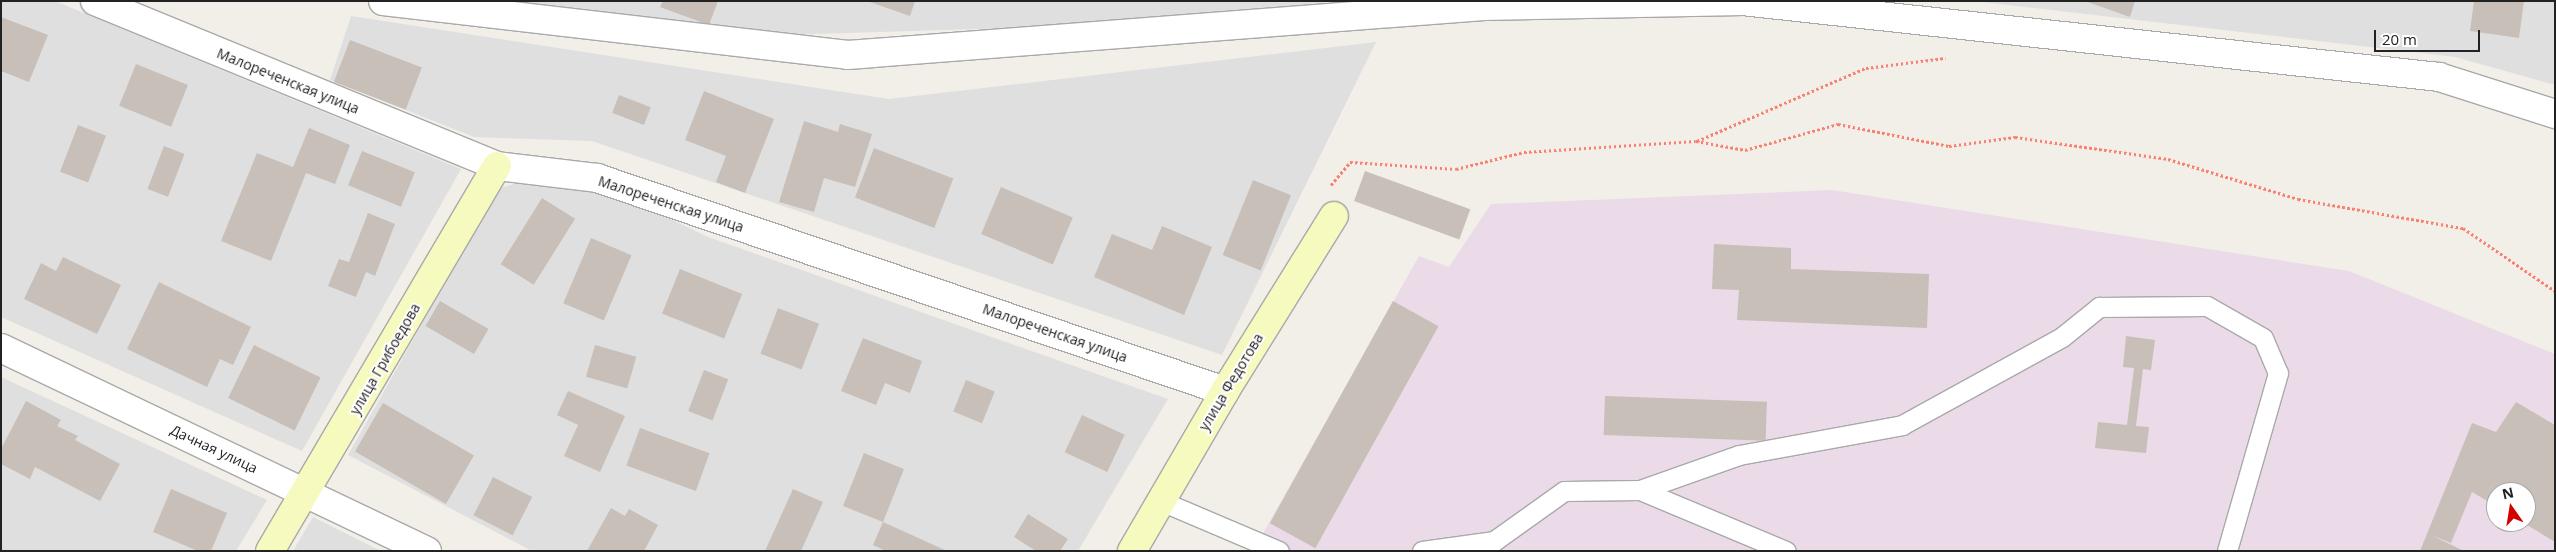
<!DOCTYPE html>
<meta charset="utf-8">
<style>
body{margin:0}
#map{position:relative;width:2556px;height:552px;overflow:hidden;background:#f2efe9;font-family:"Open Sans",sans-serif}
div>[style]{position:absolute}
.residential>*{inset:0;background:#e0dfdf}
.industrial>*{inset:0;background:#ebdbe8}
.building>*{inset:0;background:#c7bfb8;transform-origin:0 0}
.path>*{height:3px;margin-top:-1.5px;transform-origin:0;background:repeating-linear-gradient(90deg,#fa8072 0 2.5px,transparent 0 5px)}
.roads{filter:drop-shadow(1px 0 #a9a9a9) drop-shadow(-1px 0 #a9a9a9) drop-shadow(0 1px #a9a9a9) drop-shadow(0 -1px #a9a9a9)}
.lane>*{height:19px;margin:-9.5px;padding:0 9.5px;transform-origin:9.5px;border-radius:9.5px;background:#fff}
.street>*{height:28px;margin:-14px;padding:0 14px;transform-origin:14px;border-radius:14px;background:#fff}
.secondary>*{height:28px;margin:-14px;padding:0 14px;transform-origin:14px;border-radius:14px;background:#f7fabf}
span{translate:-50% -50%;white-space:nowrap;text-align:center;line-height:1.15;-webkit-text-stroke:4px #fff;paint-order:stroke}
.street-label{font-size:14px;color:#222}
.frame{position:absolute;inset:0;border:2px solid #222;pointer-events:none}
.north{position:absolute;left:2486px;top:482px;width:50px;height:50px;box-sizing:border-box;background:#fff;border:1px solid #a7a7a7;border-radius:50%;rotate:347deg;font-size:14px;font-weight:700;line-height:20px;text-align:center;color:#222}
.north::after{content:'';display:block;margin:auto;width:18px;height:22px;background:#d40000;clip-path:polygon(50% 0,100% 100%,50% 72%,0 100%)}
.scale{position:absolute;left:2374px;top:30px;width:106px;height:22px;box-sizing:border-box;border:2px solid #222;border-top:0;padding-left:6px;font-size:15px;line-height:18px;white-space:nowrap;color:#222;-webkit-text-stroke:4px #fff;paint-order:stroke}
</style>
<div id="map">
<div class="residential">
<i style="clip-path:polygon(1px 1px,55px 1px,461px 169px,302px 451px,1px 317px)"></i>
<i style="clip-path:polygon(491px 1px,1343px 1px,1102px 25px,783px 35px)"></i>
<i style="clip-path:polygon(1973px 1px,2555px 1px,2555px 85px,2455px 57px)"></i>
<i style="clip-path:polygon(351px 16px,889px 99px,1376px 42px,1222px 355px,592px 141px,474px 137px,330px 80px)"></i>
<i style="clip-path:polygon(541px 175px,621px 195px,708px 237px,1168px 399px,1078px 551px,532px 551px,348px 455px,498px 189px)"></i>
<i style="clip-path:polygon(1px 377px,267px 500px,236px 551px,1px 551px)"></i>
<i style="clip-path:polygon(313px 517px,381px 551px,293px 551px)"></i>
</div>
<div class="industrial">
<i style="clip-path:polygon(evenodd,1832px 190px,2349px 271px,2555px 354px,2555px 551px,1253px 551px,1419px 256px,1449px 267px,1491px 204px,1832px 190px,2496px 492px,2526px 492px,2526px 522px,2496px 522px,2496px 492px)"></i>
</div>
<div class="building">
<i style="clip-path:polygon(663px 1px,718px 1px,709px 25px,660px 7px)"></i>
<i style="clip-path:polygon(867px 1px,915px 1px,910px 16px)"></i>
<i style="clip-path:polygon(2085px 1px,2135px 1px,2130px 17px)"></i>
<i style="clip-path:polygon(2474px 1px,2524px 1px,2519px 38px,2470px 31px)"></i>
<i style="clip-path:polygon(1px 17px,48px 35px,29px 82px,1px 71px)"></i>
<i style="left:350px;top:40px;width:77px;height:45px;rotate:21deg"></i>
<i style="left:136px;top:64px;width:56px;height:45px;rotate:22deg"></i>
<i style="clip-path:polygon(704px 91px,774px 119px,745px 193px,716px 182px,726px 156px,685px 140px)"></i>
<i style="left:619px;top:95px;width:34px;height:19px;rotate:21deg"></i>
<i style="clip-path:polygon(804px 121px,838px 132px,840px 124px,872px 134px,855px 187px,824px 178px,814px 212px,779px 202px)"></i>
<i style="left:78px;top:125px;width:30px;height:50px;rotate:21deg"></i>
<i style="clip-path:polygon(309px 128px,350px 145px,335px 184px,306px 173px,271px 261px,221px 241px,257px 153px,293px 167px)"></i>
<i style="left:164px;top:146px;width:22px;height:46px;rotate:21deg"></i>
<i style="left:874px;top:148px;width:85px;height:53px;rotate:21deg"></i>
<i style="left:362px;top:151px;width:57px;height:37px;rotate:22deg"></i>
<i style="left:1365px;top:171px;width:112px;height:32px;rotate:20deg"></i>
<i style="left:1253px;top:180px;width:41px;height:81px;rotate:22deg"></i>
<i style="left:1001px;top:187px;width:78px;height:51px;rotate:23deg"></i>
<i style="left:542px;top:198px;width:39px;height:78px;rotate:32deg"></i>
<i style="clip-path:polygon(368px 213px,395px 224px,375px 276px,366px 272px,356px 297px,328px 286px,339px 259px,349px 262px)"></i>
<i style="clip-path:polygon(1162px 226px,1212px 247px,1184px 315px,1094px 277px,1112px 234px,1152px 250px)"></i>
<i style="left:591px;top:238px;width:44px;height:71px;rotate:23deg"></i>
<i style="clip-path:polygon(1714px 244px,1791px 248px,1791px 269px,1929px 274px,1927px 328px,1737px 320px,1739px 290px,1712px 289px)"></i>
<i style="clip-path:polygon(63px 257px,121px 285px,97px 334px,24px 299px,41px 263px,56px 271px)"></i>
<i style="left:680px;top:269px;width:67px;height:48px;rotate:22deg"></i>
<i style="clip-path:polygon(159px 282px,251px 327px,233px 365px,220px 359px,207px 387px,127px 349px)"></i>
<i style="left:440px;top:301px;width:56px;height:29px;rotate:30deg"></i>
<i style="left:1393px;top:301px;width:52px;height:254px;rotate:29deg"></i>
<i style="left:778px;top:308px;width:44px;height:49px;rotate:21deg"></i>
<i style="clip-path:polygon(2126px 336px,2155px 340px,2151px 370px,2143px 369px,2136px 426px,2149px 427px,2146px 453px,2095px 448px,2098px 422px,2127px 425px,2134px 368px,2123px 367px)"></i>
<i style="clip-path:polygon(863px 338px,922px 361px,910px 393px,885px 383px,876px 405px,841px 391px)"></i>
<i style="left:254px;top:345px;width:74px;height:59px;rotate:26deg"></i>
<i style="left:595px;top:345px;width:43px;height:33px;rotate:16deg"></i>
<i style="left:704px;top:370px;width:26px;height:44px;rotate:21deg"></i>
<i style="left:966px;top:380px;width:31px;height:34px;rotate:22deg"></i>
<i style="clip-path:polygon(568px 391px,625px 416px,600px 472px,564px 456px,578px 425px,557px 415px)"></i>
<i style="left:1605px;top:396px;width:162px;height:39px;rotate:2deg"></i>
<i style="clip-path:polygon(26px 401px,61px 420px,57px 426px,78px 436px,75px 440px,120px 464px,100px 501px,35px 467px,30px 479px,1px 464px,1px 449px)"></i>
<i style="clip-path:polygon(2516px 402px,2555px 425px,2555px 542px,2522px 522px,2526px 522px,2526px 492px,2496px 492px,2496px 506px,2472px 492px,2451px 543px,2431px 535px,2464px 551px,2420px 551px,2472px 423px,2496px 432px)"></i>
<i style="left:383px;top:403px;width:105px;height:56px;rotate:30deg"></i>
<i style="left:1082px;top:415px;width:47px;height:41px;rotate:25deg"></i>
<i style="left:640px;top:428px;width:74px;height:40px;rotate:20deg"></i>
<i style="clip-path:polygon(864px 453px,904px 469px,883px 522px,947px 551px,886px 551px,873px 545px,883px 522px,843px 506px)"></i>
<i style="left:493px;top:477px;width:44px;height:43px;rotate:27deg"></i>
<i style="clip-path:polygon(171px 489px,227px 513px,211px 551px,198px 551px,153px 532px)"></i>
<i style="clip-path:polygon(793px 489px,823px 502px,801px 551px,765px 551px)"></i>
<i style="clip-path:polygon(611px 508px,625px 516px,629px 509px,658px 525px,644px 551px,587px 551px)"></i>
<i style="clip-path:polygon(1028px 514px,1068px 539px,1060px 551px,1036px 551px,1014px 537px)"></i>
</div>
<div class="path">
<i style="left:1697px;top:141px;width:184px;rotate:-23.4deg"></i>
<i style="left:1866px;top:68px;width:80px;rotate:-7.2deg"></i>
<i style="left:1331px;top:185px;width:30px;rotate:-50deg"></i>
<i style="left:1350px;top:162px;width:106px;rotate:3.8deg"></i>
<i style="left:1456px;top:169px;width:70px;rotate:-14deg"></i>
<i style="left:1524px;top:152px;width:172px;rotate:-3.7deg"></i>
<i style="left:1696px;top:141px;width:50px;rotate:10.4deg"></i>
<i style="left:1745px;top:150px;width:97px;rotate:-15.6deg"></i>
<i style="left:1838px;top:124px;width:113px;rotate:11.2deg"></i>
<i style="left:1949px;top:146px;width:67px;rotate:-7.8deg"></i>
<i style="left:2015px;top:137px;width:155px;rotate:8.2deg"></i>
<i style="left:2168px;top:159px;width:136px;rotate:17.1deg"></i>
<i style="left:2298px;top:199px;width:168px;rotate:10deg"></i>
<i style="left:2463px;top:228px;width:112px;rotate:34.4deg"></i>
</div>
<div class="roads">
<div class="lane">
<i style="left:1640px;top:490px;width:105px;rotate:-19.5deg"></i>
<i style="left:1739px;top:455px;width:166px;rotate:-10.4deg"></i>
<i style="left:1902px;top:425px;width:183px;rotate:-28.8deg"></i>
<i style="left:2062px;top:337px;width:48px;rotate:-39deg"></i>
<i style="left:2099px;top:307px;width:108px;rotate:-0.5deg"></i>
<i style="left:2207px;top:306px;width:64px;rotate:29.7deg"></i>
<i style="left:2263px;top:338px;width:38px;rotate:67deg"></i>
<i style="left:2278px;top:373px;width:185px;rotate:106deg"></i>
<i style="left:1161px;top:501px;width:128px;rotate:23deg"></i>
<i style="left:1422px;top:551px;width:73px;rotate:-7.9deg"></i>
<i style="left:1494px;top:541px;width:86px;rotate:-35.5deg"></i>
<i style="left:1564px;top:491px;width:76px;rotate:-0.8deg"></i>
<i style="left:1640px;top:490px;width:158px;rotate:22.7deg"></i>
</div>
<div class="street">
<i style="left:95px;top:1px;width:435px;rotate:22.3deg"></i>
<i style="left:497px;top:166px;width:101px;rotate:6.8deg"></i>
<i style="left:597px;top:178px;width:663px;rotate:18.74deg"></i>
<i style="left:383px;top:1px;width:468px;rotate:6.6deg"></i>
<i style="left:848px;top:55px;width:638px;rotate:-4.41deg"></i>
<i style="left:1484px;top:6px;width:258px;rotate:-1.1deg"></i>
<i style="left:1742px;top:1px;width:701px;rotate:6.22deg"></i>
<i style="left:2439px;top:77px;width:122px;rotate:17.7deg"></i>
<i style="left:1px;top:348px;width:472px;rotate:25.5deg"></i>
</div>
<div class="secondary">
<i style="left:270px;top:551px;width:447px;rotate:-59.5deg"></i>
<i style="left:1132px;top:551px;width:185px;rotate:-59.8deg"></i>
<i style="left:1225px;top:391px;width:206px;rotate:-58.1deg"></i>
</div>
</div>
<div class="street-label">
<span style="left:288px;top:81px;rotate:22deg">Малореченская улица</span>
<span style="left:671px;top:204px;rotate:18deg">Малореченская улица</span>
<span style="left:1055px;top:333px;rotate:19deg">Малореченская улица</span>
<span style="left:385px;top:359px;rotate:-60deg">улица Грибоедова</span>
<span style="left:1231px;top:382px;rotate:-59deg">улица Федотова</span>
<span style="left:214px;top:449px;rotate:25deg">Дачная улица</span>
</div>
<div class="frame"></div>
<div class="north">N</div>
<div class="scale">20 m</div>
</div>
